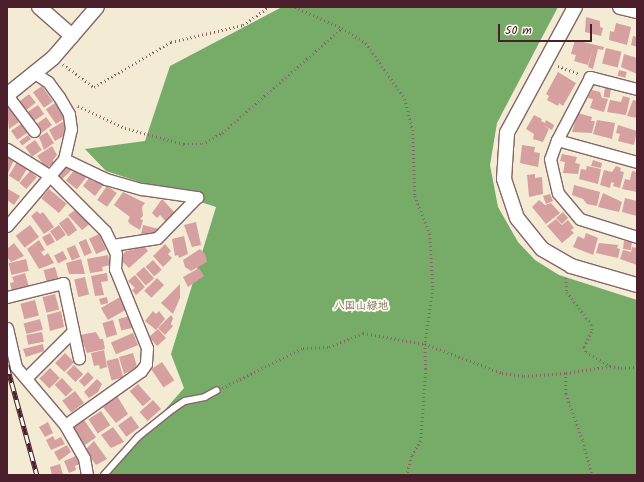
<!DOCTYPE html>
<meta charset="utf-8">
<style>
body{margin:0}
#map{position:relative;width:644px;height:482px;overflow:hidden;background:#f4ebd4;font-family:Kalam,"Klee One",sans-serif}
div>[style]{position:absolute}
.forest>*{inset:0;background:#77ac68}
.building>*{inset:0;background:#d5a09f;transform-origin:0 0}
.path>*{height:2.5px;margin-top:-1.25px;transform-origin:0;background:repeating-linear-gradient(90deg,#866666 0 1px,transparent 0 4px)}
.roads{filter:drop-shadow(1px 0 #866666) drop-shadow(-1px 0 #866666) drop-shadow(0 1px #866666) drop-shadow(0 -1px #866666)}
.service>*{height:5.5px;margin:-2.75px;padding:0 2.75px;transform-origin:2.75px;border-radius:2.75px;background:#fff}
.minor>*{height:11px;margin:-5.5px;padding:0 5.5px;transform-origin:5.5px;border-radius:5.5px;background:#fff}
.tertiary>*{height:14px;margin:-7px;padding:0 7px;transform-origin:7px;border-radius:7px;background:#fff}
.rail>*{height:4.5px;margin-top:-2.25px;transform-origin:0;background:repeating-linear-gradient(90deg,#fbf7ec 0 9px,#4a1f2b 0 18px);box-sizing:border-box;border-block:1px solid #4a1f2b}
span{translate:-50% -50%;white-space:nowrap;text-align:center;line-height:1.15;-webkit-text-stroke:4px #fbf7ec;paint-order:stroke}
.park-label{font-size:11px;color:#605242}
.frame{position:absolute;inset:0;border:8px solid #4a1f2b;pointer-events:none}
.scale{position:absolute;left:498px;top:24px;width:94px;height:18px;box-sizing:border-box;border:2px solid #4a1f2b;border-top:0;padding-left:5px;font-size:12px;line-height:14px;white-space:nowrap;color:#4a1f2b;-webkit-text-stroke:3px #fbf7ec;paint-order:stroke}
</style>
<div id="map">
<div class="forest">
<i style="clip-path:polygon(282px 7px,558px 7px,497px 123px,490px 165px,498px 207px,518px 242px,535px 260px,559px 275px,637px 300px,637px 475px,108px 475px,184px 388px,171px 354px,216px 207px,106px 171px,85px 149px,145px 141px,170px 66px)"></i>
</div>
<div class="building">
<i style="clip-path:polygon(586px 17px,600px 21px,600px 27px,603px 28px,601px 36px,585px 32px)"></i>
<i style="clip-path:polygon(616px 23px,631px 27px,627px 45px,609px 40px,610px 31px,614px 32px)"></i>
<i style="clip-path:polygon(633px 36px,637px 37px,637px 47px,631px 45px)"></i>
<i style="clip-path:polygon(575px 40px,604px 47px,603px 50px,598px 49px,593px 69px,588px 67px,593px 47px,588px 65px,574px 61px,576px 55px,571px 54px)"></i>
<i style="left:606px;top:48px;width:16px;height:16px;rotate:14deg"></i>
<i style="clip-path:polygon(624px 54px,637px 58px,637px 74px,621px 67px)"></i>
<i style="left:619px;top:70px;width:8px;height:6px;rotate:14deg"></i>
<i style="clip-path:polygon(558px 72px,576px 83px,563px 106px,559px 103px,558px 106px,547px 100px,549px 96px,546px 94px)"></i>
<i style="left:42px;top:86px;width:19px;height:11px;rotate:55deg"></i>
<i style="left:605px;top:88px;width:6px;height:9px;rotate:9deg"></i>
<i style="clip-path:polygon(592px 90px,600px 92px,602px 98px,608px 99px,604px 112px,590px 108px,593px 99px,588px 98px)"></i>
<i style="left:29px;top:94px;width:11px;height:12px;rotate:52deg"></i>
<i style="clip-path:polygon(623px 96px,630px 98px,626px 115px,607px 112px,610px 100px,621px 102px)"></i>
<i style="clip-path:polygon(633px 100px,637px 101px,637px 118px,627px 116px)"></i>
<i style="left:55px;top:103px;width:18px;height:11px;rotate:56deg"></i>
<i style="left:38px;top:105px;width:11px;height:14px;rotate:56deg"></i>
<i style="clip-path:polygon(9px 107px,19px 122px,9px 129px,7px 109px)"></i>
<i style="clip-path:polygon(578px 113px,592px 117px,591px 121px,595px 121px,592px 133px,572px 132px)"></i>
<i style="clip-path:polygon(534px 115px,542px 119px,541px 121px,545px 123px,546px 120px,554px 125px,552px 130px,543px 125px,549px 129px,543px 142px,533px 139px,534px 134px,526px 129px)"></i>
<i style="left:46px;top:117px;width:10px;height:14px;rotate:53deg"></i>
<i style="clip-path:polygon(597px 120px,615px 123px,612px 139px,593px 134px)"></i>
<i style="clip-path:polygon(64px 121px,64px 136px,55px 141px,49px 130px)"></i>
<i style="left:21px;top:124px;width:11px;height:12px;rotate:56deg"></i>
<i style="clip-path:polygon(618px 125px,637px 131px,634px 145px,618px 141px,620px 134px,616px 133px)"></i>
<i style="clip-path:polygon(47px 132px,54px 143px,44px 150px,39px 137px)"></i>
<i style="left:28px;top:135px;width:5px;height:11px;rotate:53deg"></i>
<i style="left:35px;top:140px;width:12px;height:12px;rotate:55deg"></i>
<i style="clip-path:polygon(522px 145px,535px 147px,534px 152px,540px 153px,538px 167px,520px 163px)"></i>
<i style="clip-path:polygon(52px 146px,57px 155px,53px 160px,54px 163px,46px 168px,37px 156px)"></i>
<i style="clip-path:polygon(562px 154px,577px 157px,575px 163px,580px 164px,578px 174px,563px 173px,565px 162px,560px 161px)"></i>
<i style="clip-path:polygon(7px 156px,14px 160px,7px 175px)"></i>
<i style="clip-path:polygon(593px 160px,602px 163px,601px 168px,591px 166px)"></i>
<i style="left:17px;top:162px;width:12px;height:16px;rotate:31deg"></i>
<i style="clip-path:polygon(68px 165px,73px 169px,62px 179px,58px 175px)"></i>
<i style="clip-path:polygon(587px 166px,601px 169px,598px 184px,579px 179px,581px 169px,586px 170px)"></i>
<i style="clip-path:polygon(616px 166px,621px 168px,620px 171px,624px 172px,620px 188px,613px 186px,614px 183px,611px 182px,610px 188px,600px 185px,604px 170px,612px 172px)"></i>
<i style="left:76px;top:168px;width:14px;height:16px;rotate:39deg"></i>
<i style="left:30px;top:171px;width:9px;height:16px;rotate:41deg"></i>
<i style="clip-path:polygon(632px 171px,637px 172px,637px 192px,622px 189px,625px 179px,630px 180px)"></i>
<i style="clip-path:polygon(535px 174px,535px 178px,542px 177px,543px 194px,529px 197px,527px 175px)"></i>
<i style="clip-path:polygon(89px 178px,94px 182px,97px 178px,104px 184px,95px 196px,83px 186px)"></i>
<i style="clip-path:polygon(574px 185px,600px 192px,597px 206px,587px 204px,583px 199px,572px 195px)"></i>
<i style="left:107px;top:186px;width:12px;height:17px;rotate:35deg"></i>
<i style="clip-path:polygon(8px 189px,20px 196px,14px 205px,7px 200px)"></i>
<i style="left:49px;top:189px;width:23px;height:12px;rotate:40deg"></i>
<i style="clip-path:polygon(123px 192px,145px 203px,142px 207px,143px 216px,140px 219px,143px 220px,140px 230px,130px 224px,128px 221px,130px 217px,114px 205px)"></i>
<i style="clip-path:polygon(603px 193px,622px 202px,619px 212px,598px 207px)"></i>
<i style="clip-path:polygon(550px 194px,553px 201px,546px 204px,543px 196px)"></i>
<i style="clip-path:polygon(625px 198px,637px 201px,637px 216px,622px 212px)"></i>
<i style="clip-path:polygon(162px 199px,176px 214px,167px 223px,160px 215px,157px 218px,152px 213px)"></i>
<i style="clip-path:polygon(539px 200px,545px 205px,551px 203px,560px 213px,546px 224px,532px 207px)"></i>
<i style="clip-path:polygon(78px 208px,91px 223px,82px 230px,68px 215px)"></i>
<i style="clip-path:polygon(37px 211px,40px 214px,43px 212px,54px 227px,44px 234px,31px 216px)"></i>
<i style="clip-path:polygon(563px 212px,568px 218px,562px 224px,556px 218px)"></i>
<i style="left:68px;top:217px;width:16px;height:11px;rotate:55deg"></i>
<i style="clip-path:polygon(556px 219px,562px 225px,568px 220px,574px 228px,571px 230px,574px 233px,562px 243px,547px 226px)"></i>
<i style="clip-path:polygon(196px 222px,201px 245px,192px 247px,184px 225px)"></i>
<i style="left:30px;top:225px;width:15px;height:18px;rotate:53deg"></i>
<i style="left:59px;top:225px;width:12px;height:11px;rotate:55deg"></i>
<i style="clip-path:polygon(143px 225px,159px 229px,154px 236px,141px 234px)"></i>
<i style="left:50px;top:233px;width:10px;height:9px;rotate:61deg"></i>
<i style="clip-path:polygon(586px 233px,598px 238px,593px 255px,573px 247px,578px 236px,584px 239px)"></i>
<i style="left:99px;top:234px;width:17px;height:11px;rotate:65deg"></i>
<i style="clip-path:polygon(184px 236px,188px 254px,179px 258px,178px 255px,175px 256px,172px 239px)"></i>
<i style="left:86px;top:239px;width:15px;height:8px;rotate:67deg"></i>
<i style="clip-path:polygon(39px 240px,45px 250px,41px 252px,44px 256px,48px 253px,54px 263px,39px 269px,27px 249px)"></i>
<i style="left:624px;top:241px;width:8px;height:8px;rotate:7deg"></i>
<i style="clip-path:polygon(14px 243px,24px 256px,11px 262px,7px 257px,7px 249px)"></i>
<i style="clip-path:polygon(599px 243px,618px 245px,617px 248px,620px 249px,618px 258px,596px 253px)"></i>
<i style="clip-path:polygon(165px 244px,171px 251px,168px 254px,172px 258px,163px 267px,153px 256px)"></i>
<i style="left:75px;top:245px;width:13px;height:9px;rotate:67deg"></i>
<i style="clip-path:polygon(145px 247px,148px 251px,129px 268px,123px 262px,120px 257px,126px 251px)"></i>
<i style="clip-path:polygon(632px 247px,637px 248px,637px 265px,620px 259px,623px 250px,631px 252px)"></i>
<i style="clip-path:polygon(200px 249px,205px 254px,207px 262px,191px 271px,185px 267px,183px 260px)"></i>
<i style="left:63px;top:251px;width:9px;height:10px;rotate:63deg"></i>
<i style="clip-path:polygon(108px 255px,110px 265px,102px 267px,103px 271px,90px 273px,87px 259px)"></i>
<i style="left:26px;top:259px;width:12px;height:18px;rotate:76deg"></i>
<i style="clip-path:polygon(81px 259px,85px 274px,69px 274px,66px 263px)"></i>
<i style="left:153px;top:260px;width:13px;height:10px;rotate:48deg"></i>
<i style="left:55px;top:267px;width:15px;height:12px;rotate:74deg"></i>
<i style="left:144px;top:267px;width:15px;height:11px;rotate:48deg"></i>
<i style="clip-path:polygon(199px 268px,204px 276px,188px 287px,183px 277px)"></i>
<i style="clip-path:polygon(25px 273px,29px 287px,12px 291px,10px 283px,14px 282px,12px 277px)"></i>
<i style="clip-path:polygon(107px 273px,108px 281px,101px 282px,104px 295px,95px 296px,91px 276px)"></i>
<i style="clip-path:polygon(135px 275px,145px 287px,136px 295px,132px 290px,135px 288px,128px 281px)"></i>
<i style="left:85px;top:277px;width:18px;height:11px;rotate:77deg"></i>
<i style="left:157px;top:278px;width:10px;height:18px;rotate:45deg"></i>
<i style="clip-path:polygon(180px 284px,180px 298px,173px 314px,161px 303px)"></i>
<i style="left:55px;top:294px;width:16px;height:13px;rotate:75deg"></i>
<i style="clip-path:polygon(107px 297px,108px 303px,101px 305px,99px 299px)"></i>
<i style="left:120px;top:297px;width:14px;height:22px;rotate:60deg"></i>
<i style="left:35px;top:300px;width:16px;height:15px;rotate:76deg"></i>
<i style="clip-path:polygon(61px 311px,64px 327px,50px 331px,47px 315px)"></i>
<i style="clip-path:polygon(153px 311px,156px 314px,159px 311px,165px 319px,156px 330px,145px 321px)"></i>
<i style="clip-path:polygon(171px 315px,173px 318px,171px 324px,173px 326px,165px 335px,158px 328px)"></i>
<i style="left:130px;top:316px;width:12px;height:12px;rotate:76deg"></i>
<i style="left:40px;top:319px;width:11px;height:17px;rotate:75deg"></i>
<i style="left:113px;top:320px;width:15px;height:11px;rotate:74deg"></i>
<i style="left:158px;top:329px;width:12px;height:12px;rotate:48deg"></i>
<i style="left:42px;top:332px;width:10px;height:16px;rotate:79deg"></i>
<i style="clip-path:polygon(96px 332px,100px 339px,103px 339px,105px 349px,87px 353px,80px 335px)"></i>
<i style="left:133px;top:333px;width:13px;height:24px;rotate:67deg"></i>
<i style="clip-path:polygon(43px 344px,44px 351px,26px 357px,23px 349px)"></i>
<i style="clip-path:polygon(104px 350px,107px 367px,100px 369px,99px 365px,94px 366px,91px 353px)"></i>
<i style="left:65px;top:353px;width:13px;height:14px;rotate:45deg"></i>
<i style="clip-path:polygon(133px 353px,137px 367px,124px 374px,119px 357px)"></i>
<i style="left:118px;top:358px;width:20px;height:12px;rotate:75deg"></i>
<i style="left:162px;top:362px;width:22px;height:13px;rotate:56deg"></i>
<i style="left:74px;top:365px;width:13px;height:11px;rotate:45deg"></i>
<i style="left:50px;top:368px;width:14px;height:15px;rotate:45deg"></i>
<i style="left:88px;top:372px;width:8px;height:13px;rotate:45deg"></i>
<i style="left:62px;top:378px;width:16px;height:10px;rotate:47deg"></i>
<i style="clip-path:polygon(97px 379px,102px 384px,98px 392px,89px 398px,84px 392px)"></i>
<i style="left:138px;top:384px;width:20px;height:11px;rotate:49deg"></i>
<i style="left:75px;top:391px;width:15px;height:16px;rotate:53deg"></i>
<i style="clip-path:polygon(117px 396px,128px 414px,116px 423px,103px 407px)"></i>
<i style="left:153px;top:400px;width:12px;height:18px;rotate:48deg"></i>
<i style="left:101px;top:411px;width:17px;height:15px;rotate:57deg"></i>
<i style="left:131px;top:416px;width:14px;height:16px;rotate:54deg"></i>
<i style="left:84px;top:420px;width:21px;height:14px;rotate:55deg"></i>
<i style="clip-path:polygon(48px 422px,53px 433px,45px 437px,39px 427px)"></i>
<i style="clip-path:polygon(113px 427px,124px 442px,111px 448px,101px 435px)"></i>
<i style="clip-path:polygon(53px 436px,55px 440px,61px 437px,65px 444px,51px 450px,46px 440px)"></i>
<i style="clip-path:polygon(94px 441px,107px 459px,96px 465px,85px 450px)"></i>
<i style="clip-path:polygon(67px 445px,71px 452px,59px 461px,54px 452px)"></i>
<i style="clip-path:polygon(76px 456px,80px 464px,75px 466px,76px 470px,69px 473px,64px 461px)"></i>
<i style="clip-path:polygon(60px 464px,63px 475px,52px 475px,50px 467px)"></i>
</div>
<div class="path">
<i style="left:295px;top:7px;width:51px;rotate:24.1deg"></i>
<i style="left:342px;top:28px;width:28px;rotate:32deg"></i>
<i style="left:366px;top:43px;width:68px;rotate:55.1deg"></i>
<i style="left:405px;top:99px;width:32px;rotate:76deg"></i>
<i style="left:413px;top:130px;width:66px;rotate:88.3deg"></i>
<i style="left:415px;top:196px;width:41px;rotate:68.5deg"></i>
<i style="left:430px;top:234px;width:55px;rotate:86.9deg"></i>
<i style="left:433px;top:289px;width:56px;rotate:98.3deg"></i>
<i style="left:425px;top:344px;width:82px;rotate:20.6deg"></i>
<i style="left:502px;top:373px;width:22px;rotate:8deg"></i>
<i style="left:524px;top:376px;width:42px;rotate:-4.1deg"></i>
<i style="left:566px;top:373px;width:21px;rotate:90deg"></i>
<i style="left:566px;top:394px;width:50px;rotate:70.1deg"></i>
<i style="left:583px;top:441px;width:35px;rotate:75deg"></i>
<i style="left:63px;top:64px;width:39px;rotate:37deg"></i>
<i style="left:94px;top:87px;width:89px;rotate:-30.3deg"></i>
<i style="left:171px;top:42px;width:74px;rotate:-13.3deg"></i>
<i style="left:243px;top:25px;width:32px;rotate:-35deg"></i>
<i style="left:558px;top:66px;width:23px;rotate:20deg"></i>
<i style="left:78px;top:106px;width:52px;rotate:25.1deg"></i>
<i style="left:125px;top:128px;width:61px;rotate:15.2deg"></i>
<i style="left:184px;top:144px;width:18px"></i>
<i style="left:202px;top:144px;width:23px;rotate:-29deg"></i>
<i style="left:222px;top:133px;width:159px;rotate:-41.2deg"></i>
<i style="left:566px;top:278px;width:14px;rotate:86deg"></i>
<i style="left:567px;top:292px;width:41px;rotate:52.9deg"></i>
<i style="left:592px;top:325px;width:7px;rotate:90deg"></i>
<i style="left:592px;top:332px;width:17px;rotate:118deg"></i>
<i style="left:584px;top:347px;width:5px;rotate:68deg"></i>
<i style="left:586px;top:352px;width:28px;rotate:30deg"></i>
<i style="left:566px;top:373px;width:45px;rotate:-9deg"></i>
<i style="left:610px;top:366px;width:11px;rotate:10deg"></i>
<i style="left:621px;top:368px;width:16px;rotate:-4deg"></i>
<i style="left:222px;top:388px;width:90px;rotate:-26.3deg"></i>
<i style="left:303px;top:348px;width:26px;rotate:-2deg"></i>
<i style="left:329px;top:347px;width:37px;rotate:-22deg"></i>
<i style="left:363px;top:333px;width:63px;rotate:10.1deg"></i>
<i style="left:425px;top:344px;width:25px;rotate:88deg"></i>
<i style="left:426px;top:369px;width:72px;rotate:94deg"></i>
<i style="left:421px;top:441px;width:17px;rotate:121deg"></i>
<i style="left:412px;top:456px;width:20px;rotate:105deg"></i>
</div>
<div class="roads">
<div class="service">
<i style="left:104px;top:475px;width:51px;rotate:-48.2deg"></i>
<i style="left:138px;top:437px;width:45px;rotate:-38.7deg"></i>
<i style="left:173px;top:409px;width:14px;rotate:-34deg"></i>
<i style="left:185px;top:401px;width:20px;rotate:-11deg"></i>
<i style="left:205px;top:397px;width:13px;rotate:-29deg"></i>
</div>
<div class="minor">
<i style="left:637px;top:89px;width:49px;rotate:-165.7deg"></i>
<i style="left:590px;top:77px;width:71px;rotate:117.6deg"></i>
<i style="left:557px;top:140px;width:20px;rotate:110deg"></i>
<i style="left:550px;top:159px;width:35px;rotate:77deg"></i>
<i style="left:558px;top:193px;width:34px;rotate:50deg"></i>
<i style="left:580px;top:219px;width:60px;rotate:17.5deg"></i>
<i style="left:7px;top:95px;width:45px;rotate:53.1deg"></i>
<i style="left:557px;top:140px;width:83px;rotate:15.4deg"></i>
<i style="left:7px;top:149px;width:49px;rotate:31.8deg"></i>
<i style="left:49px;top:175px;width:79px;rotate:45deg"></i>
<i style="left:105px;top:231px;width:25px;rotate:64deg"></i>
<i style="left:116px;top:254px;width:15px;rotate:94deg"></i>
<i style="left:115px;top:269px;width:85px;rotate:67.9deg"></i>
<i style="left:147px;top:348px;width:16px;rotate:94deg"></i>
<i style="left:146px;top:364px;width:9px;rotate:126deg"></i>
<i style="left:141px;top:371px;width:93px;rotate:144.6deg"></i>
<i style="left:64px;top:159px;width:47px;rotate:25.5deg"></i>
<i style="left:106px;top:179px;width:37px;rotate:16deg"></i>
<i style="left:142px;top:189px;width:56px;rotate:8.3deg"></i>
<i style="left:197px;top:197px;width:57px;rotate:134.3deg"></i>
<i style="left:157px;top:238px;width:45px;rotate:171deg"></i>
<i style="left:7px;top:226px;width:88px;rotate:-49.6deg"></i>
<i style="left:64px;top:159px;width:31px;rotate:-77deg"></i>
<i style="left:71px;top:129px;width:15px;rotate:-98deg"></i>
<i style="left:69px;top:114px;width:20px;rotate:-120deg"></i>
<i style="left:59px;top:97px;width:19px;rotate:-126deg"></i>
<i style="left:48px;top:82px;width:14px;rotate:-146deg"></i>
<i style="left:7px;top:297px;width:58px;rotate:-14deg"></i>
<i style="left:63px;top:283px;width:77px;rotate:78deg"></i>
<i style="left:7px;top:328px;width:40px;rotate:77deg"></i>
<i style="left:16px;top:367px;width:76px;rotate:49.8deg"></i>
<i style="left:65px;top:425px;width:38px;rotate:60deg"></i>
<i style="left:84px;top:458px;width:17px;rotate:80deg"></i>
<i style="left:26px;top:378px;width:66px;rotate:-45deg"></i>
</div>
<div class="tertiary">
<i style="left:39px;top:7px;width:44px;rotate:41.3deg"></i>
<i style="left:575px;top:7px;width:143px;rotate:118.4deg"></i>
<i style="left:507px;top:133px;width:46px;rotate:93.7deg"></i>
<i style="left:504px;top:179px;width:41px;rotate:71.6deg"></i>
<i style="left:517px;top:218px;width:40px;rotate:51deg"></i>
<i style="left:542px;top:249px;width:34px;rotate:30deg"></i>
<i style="left:571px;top:266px;width:69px;rotate:16.1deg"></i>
<i style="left:620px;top:7px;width:17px;rotate:13deg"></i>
<i style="left:7px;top:95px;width:59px;rotate:-38.8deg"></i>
<i style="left:53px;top:58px;width:67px;rotate:-49.2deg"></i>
</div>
</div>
<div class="rail">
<i style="left:7px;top:365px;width:114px;rotate:74.7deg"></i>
</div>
<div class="park-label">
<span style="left:361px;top:306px">八国山緑地</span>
</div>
<div class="frame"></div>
<div class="scale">50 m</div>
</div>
